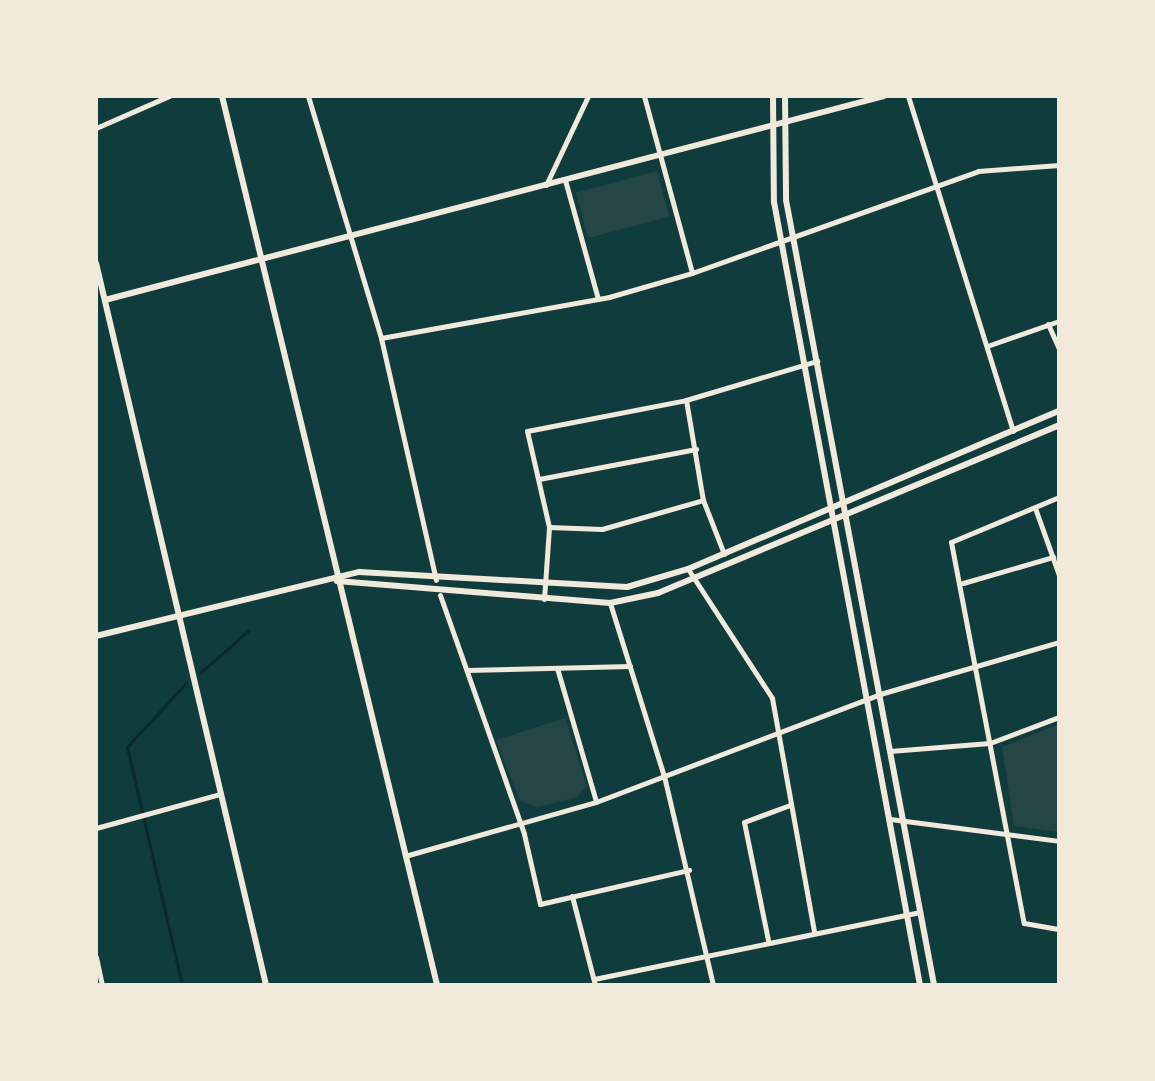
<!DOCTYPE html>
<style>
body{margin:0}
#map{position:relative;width:1155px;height:1081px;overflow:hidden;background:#0f3d3e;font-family:Poppins,sans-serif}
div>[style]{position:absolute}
.green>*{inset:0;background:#244646;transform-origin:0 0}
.stream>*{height:3px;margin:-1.5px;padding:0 1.5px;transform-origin:1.5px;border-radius:1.5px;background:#0a2a2b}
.minor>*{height:5px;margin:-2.5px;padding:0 2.5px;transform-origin:2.5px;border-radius:2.5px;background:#f1e9da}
.tertiary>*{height:6px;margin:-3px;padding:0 3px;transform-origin:3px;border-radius:3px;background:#f1e9da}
.secondary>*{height:6px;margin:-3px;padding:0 3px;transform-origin:3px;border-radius:3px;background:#f1e9da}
span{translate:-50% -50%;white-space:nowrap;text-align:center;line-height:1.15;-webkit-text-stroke:6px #f1e9da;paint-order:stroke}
.frame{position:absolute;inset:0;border:98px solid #f1e9da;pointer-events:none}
</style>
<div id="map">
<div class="green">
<i style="left:657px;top:171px;width:47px;height:84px;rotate:75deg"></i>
<i style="clip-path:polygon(565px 718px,587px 786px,577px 797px,538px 807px,520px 801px,496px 740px)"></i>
<i style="clip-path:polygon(1059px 724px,1059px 832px,1014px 826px,1002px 747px)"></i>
</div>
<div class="stream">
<i style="left:200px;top:673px;width:65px;rotate:-41.3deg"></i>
<i style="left:182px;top:985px;width:244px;rotate:-103deg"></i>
<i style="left:127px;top:747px;width:87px;rotate:-47.3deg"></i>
</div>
<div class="minor">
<i style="left:308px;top:96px;width:253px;rotate:73.2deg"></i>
<i style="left:381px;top:338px;width:248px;rotate:77.2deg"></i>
<i style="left:644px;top:96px;width:183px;rotate:74.8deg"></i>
<i style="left:692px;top:273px;width:304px;rotate:-19.6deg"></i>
<i style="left:978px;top:171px;width:81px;rotate:-4.2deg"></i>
<i style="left:908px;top:96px;width:351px;rotate:72.6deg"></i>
<i style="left:96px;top:128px;width:80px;rotate:-23.7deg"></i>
<i style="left:565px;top:180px;width:123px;rotate:74.5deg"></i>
<i style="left:546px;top:185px;width:98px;rotate:-64.7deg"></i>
<i style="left:1048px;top:324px;width:27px;rotate:66deg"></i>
<i style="left:381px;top:338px;width:232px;rotate:-10.2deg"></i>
<i style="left:609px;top:297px;width:86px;rotate:-16.1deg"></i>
<i style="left:990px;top:345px;width:73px;rotate:-19.2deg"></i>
<i style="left:686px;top:400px;width:101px;rotate:80.4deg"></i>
<i style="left:703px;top:500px;width:58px;rotate:68.7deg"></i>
<i style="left:539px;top:479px;width:160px;rotate:-10.8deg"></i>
<i style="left:1059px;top:497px;width:117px;rotate:157.4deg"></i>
<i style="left:951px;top:542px;width:388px;rotate:79.2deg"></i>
<i style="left:1024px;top:923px;width:36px;rotate:10deg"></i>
<i style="left:1035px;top:508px;width:71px;rotate:70.3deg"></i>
<i style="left:549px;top:527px;width:53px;rotate:2.2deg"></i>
<i style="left:602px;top:529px;width:105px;rotate:-16deg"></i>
<i style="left:688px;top:569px;width:154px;rotate:56.9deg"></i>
<i style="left:772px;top:698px;width:237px;rotate:79.8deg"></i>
<i style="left:963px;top:583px;width:94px;rotate:-16.1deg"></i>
<i style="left:440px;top:595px;width:253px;rotate:70.6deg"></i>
<i style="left:524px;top:834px;width:72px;rotate:77.1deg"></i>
<i style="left:540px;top:904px;width:153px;rotate:-12.9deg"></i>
<i style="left:544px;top:599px;width:72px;rotate:-86deg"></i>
<i style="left:549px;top:527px;width:98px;rotate:-102.9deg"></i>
<i style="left:527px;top:431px;width:162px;rotate:-11deg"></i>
<i style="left:686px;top:400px;width:137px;rotate:-16.6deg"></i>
<i style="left:610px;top:603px;width:181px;rotate:72.7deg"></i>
<i style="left:664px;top:776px;width:215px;rotate:76.8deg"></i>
<i style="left:557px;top:668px;width:139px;rotate:73.7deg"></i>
<i style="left:467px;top:670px;width:163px;rotate:-1.4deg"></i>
<i style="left:890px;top:751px;width:100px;rotate:-4.6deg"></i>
<i style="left:990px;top:743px;width:74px;rotate:-20.6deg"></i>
<i style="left:890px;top:819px;width:170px;rotate:7.4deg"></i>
<i style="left:96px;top:828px;width:129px;rotate:-15.3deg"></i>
<i style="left:405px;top:856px;width:198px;rotate:-15.8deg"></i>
<i style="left:596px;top:802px;width:304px;rotate:-20.8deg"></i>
<i style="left:880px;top:694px;width:186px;rotate:-16.2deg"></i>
<i style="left:572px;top:896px;width:92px;rotate:75.5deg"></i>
<i style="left:768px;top:940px;width:120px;rotate:-101.5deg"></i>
<i style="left:744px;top:822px;width:49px;rotate:-20.3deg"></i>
<i style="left:96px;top:957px;width:29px;rotate:78deg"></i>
<i style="left:594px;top:979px;width:333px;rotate:-11.6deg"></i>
</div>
<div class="tertiary">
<i style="left:773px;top:96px;width:106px;rotate:89.5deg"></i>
<i style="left:774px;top:202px;width:796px;rotate:79.44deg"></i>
<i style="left:785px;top:96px;width:104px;rotate:89.4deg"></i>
<i style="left:786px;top:200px;width:799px;rotate:79.32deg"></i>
<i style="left:96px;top:263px;width:742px;rotate:76.75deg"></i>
<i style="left:105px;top:300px;width:805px;rotate:-14.67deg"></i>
<i style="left:337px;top:581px;width:274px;rotate:4.6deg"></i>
<i style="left:610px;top:603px;width:49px;rotate:-11.8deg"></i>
<i style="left:658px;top:593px;width:435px;rotate:-22.7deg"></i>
<i style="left:96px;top:636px;width:271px;rotate:-13.7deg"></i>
<i style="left:359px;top:572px;width:268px;rotate:3.2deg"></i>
<i style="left:627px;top:587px;width:64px;rotate:-16.4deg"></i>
<i style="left:688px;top:569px;width:403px;rotate:-23.1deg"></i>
</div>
<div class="secondary">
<i style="left:222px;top:96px;width:915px;rotate:76.4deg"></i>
</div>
<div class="frame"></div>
</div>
